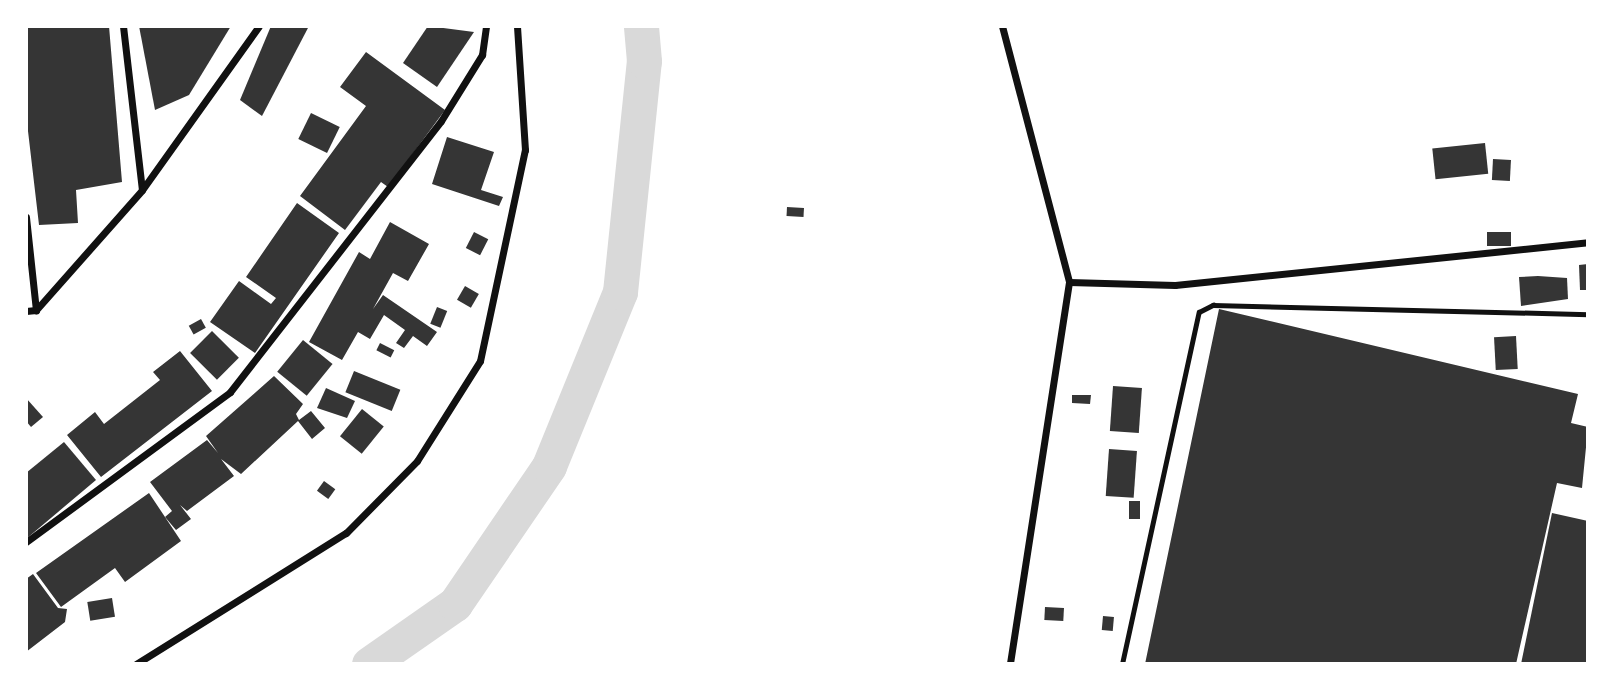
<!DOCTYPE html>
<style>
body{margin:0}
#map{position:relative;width:1614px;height:690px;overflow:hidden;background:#fff;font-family:"Source Sans 3",sans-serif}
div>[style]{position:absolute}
.river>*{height:35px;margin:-17.5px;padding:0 17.5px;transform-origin:17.5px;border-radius:17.5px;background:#d9d9d9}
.building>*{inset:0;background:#353535;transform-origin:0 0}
.service>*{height:4.5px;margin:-2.25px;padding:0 2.25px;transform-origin:2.25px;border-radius:2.25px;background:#111}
.minor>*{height:7px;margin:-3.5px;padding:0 3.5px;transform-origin:3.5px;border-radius:3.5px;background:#111}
span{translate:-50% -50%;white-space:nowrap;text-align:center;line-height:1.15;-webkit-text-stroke:7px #fff;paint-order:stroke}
.frame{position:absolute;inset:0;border:28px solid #fff;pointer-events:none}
</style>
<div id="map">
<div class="river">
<i style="left:369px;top:664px;width:105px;rotate:-34.9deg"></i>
<i style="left:455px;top:604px;width:167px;rotate:-55.7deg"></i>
<i style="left:549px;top:466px;width:188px;rotate:-67.8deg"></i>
<i style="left:620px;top:292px;width:232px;rotate:-84.1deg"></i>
<i style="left:644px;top:61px;width:35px;rotate:-95deg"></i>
</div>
<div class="building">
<i style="clip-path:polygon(26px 26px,109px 26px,122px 182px,76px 190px,78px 223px,39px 225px,26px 114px)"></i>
<i style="clip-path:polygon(139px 26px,231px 26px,189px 95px,155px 110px)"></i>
<i style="clip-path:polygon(271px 26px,309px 26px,262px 116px,240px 100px)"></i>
<i style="clip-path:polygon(428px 26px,474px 32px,437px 87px,403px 63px)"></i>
<i style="clip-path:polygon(366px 52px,445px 110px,388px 187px,381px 182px,345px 230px,300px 196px,366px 106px,340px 87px)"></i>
<i style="left:311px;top:113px;width:32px;height:29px;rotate:26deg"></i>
<i style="clip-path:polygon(447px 137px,494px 152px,481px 190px,503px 197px,499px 206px,432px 184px)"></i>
<i style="left:1485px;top:143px;width:31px;height:53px;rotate:84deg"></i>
<i style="left:1493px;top:159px;width:18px;height:21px;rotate:3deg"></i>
<i style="clip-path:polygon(297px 203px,339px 233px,255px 353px,210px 322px,239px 281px,271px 304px,276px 298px,246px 277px)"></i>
<i style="left:787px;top:207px;width:17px;height:9px;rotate:3deg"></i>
<i style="clip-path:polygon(390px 222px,429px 244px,408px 281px,393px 273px,373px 309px,383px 295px,437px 332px,427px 346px,413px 336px,404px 348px,396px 343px,405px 330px,384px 315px,370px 339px,358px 332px,342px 360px,309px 342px,359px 252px,370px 259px)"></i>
<i style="left:474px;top:232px;width:16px;height:18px;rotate:27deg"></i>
<i style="left:1511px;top:232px;width:14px;height:24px;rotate:90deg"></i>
<i style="clip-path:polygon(1588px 264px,1588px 290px,1580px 290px,1579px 265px)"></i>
<i style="clip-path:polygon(1538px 276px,1567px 278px,1568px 299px,1521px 306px,1519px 277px)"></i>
<i style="left:465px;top:286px;width:16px;height:16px;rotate:30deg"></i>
<i style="left:437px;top:307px;width:11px;height:18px;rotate:22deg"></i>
<i style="clip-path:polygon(1219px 309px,1578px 394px,1571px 423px,1588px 427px,1582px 488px,1557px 483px,1516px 664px,1145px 664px)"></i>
<i style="left:201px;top:319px;width:10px;height:14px;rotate:61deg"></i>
<i style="left:212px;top:331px;width:38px;height:31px;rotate:45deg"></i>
<i style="left:1516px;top:336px;width:33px;height:22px;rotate:87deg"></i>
<i style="left:303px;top:340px;width:38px;height:41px;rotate:39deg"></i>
<i style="left:380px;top:343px;width:16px;height:8px;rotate:27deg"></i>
<i style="clip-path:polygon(180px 351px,212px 391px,101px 477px,67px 435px,95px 412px,104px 424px,160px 380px,153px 372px)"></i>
<i style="left:354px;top:371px;width:50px;height:23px;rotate:22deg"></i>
<i style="clip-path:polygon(274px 376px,303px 404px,296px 414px,299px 420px,311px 411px,325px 428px,312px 439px,298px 421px,241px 474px,221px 459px,234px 476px,187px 511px,180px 505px,191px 519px,176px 530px,165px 517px,172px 511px,150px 482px,207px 440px,218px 453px,206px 436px)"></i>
<i style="left:1113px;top:386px;width:29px;height:45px;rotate:4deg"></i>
<i style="clip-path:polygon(326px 388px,355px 401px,347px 418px,317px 408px)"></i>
<i style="clip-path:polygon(1072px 395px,1091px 395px,1090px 404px,1072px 403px)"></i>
<i style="clip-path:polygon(26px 398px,43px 417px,31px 427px,26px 421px)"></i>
<i style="left:362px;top:409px;width:28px;height:35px;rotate:39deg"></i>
<i style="clip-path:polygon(64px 442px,96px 480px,26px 539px,26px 473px)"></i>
<i style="left:1109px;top:449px;width:28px;height:47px;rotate:4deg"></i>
<i style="left:324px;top:481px;width:14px;height:12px;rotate:36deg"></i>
<i style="clip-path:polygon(149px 493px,181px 541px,125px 582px,115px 568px,61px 607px,36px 573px)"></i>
<i style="left:1129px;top:501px;width:11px;height:18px"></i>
<i style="clip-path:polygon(1552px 513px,1588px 521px,1588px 664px,1521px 664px)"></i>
<i style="clip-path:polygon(33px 574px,58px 608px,67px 609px,65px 622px,26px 652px,26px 579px)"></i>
<i style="left:112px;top:598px;width:19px;height:25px;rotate:81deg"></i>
<i style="left:1045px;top:607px;width:19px;height:13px;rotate:3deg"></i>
<i style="left:1103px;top:616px;width:11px;height:14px;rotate:5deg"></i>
</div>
<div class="service">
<i style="left:1122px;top:664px;width:360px;rotate:-77.7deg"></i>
<i style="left:1199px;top:312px;width:16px;rotate:-27deg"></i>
<i style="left:1213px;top:305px;width:375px;rotate:1.4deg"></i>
</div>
<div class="minor">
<i style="left:123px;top:26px;width:164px;rotate:83.4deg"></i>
<i style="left:1002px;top:26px;width:265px;rotate:75.3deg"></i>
<i style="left:1069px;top:282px;width:387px;rotate:98.8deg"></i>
<i style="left:26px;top:217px;width:94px;rotate:83.9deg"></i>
<i style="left:1069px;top:282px;width:106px;rotate:1.6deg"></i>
<i style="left:1175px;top:285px;width:415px;rotate:-5.9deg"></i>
<i style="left:26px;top:311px;width:10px;rotate:-6deg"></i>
<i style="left:36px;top:310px;width:160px;rotate:-48.5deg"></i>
<i style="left:142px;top:190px;width:201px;rotate:-54.5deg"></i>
<i style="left:26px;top:542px;width:253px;rotate:-36.3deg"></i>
<i style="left:230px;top:392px;width:343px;rotate:-52.1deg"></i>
<i style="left:441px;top:121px;width:78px;rotate:-58.2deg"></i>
<i style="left:482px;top:55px;width:29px;rotate:-82deg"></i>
<i style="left:136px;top:664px;width:248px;rotate:-32deg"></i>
<i style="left:346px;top:533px;width:101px;rotate:-45.4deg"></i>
<i style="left:417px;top:461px;width:118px;rotate:-57.8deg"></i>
<i style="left:480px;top:361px;width:216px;rotate:-78deg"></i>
<i style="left:525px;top:150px;width:124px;rotate:-93.7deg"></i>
</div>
<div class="frame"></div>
</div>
